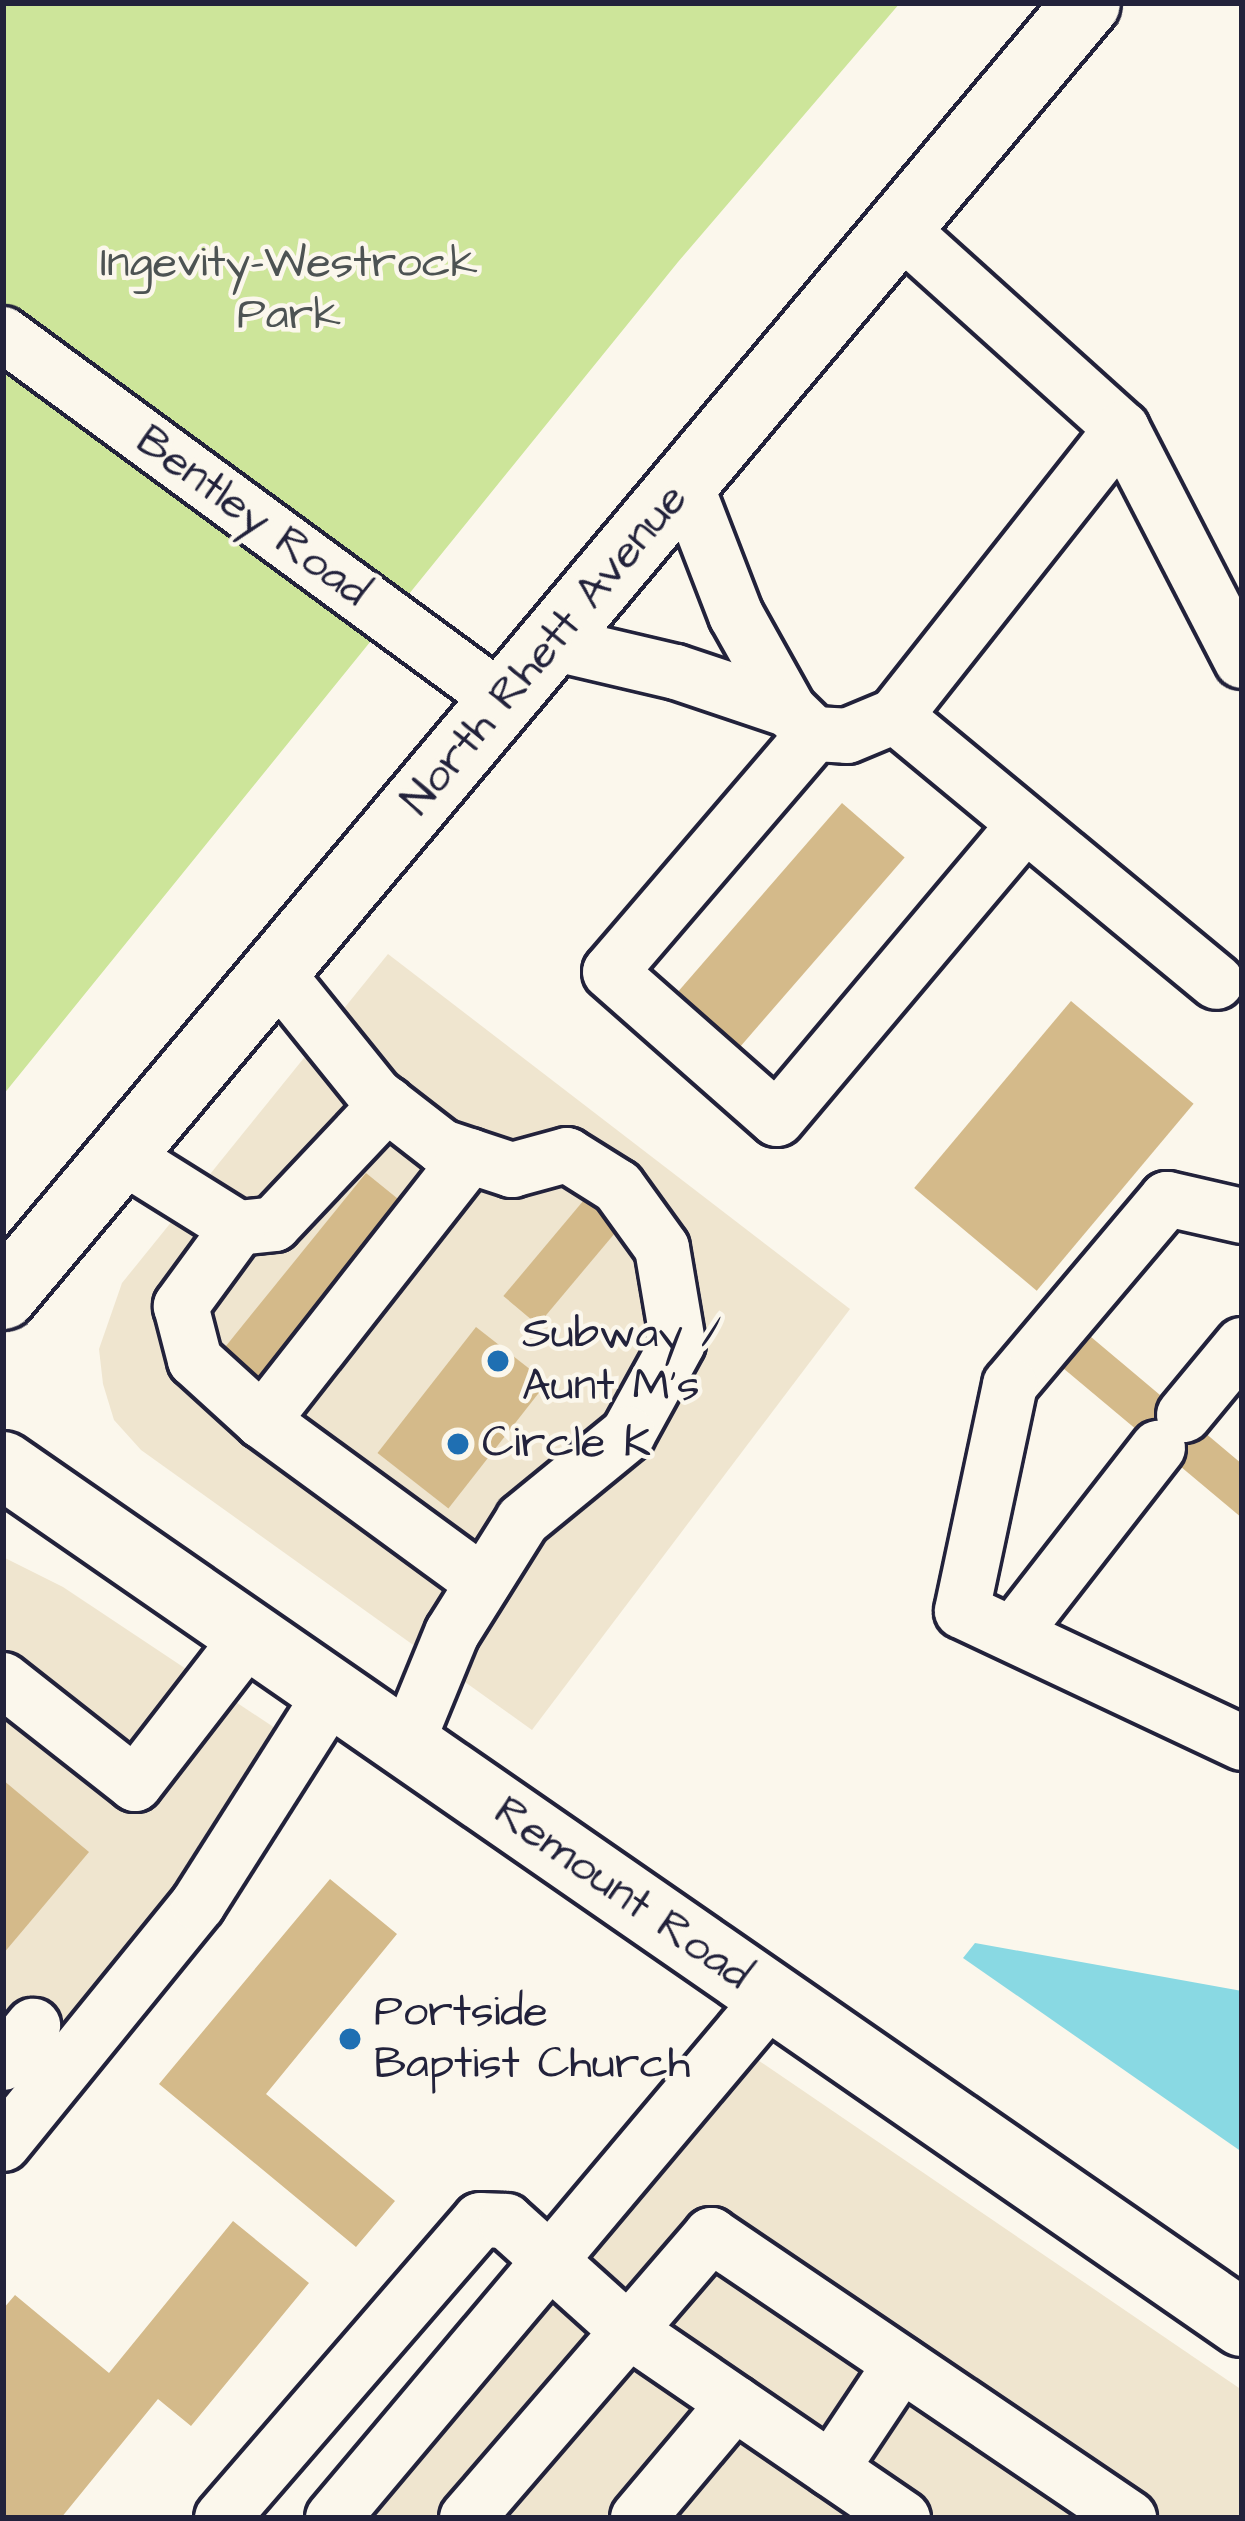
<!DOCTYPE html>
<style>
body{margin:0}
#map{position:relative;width:1245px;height:2521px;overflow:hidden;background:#fbf7ec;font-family:"Architects Daughter",sans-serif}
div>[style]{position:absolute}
.built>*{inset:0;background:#efe5cf}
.green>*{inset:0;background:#cde59a}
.water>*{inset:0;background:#89d9e3}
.building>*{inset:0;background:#d4ba8a;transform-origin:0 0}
.roads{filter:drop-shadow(3px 0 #22223b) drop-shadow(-3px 0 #22223b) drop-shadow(0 3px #22223b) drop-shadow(0 -3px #22223b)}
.minor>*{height:54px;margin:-27px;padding:0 27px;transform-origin:27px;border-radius:27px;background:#fbf7ec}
.major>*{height:66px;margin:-33px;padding:0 33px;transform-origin:33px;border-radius:33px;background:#fbf7ec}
.dots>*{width:33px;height:33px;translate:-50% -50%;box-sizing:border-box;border:6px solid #fbf7ec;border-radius:50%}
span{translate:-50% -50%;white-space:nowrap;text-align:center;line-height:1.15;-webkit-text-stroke:9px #fbf7ec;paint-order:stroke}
.park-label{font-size:45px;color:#4d5353}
.street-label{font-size:45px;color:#22223b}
.poi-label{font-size:45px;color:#22223b}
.left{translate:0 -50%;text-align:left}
.frame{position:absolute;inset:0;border:6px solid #22223b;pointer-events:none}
</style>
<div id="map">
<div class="built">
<i style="clip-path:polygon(388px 954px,850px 1309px,532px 1730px,141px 1450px,114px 1420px,103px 1384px,99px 1349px,122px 1283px)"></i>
<i style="clip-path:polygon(3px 1557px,63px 1587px,302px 1746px,3px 2165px)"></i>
<i style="clip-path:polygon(733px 2043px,1242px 2390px,1242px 2518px,332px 2518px)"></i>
</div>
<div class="green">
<i style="clip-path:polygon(3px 3px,900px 3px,678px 262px,3px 1095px)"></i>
</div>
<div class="water">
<i style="clip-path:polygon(975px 1943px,1242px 1991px,1242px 2152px,963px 1958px)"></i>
</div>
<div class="building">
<i style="left:842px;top:803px;width:83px;height:251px;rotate:41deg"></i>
<i style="left:1071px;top:1001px;width:160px;height:244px;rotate:40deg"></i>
<i style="left:366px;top:1173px;width:56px;height:227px;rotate:39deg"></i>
<i style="left:594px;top:1188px;width:45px;height:141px;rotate:40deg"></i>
<i style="clip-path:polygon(1078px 1326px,1242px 1464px,1242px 1518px,1051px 1358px)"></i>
<i style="left:476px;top:1327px;width:90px;height:160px;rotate:38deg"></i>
<i style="clip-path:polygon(3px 1780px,89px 1852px,3px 1954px)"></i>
<i style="clip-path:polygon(330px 1879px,397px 1934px,266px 2094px,395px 2201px,356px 2247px,159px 2084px)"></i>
<i style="clip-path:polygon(233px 2221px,309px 2283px,191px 2426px,158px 2399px,61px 2518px,3px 2518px,3px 2309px,15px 2295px,109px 2373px)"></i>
</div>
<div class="roads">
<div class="minor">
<i style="left:899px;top:228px;width:300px;rotate:42deg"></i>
<i style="left:1122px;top:429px;width:261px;rotate:62.7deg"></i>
<i style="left:3px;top:334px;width:619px;rotate:36.26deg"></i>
<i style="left:685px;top:483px;width:142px;rotate:68.9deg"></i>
<i style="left:736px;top:615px;width:109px;rotate:60.8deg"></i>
<i style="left:789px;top:710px;width:35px;rotate:44deg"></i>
<i style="left:814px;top:734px;width:33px;rotate:3deg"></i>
<i style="left:847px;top:736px;width:52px;rotate:-22.6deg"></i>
<i style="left:895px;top:716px;width:366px;rotate:-51.7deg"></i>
<i style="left:552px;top:643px;width:127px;rotate:13.2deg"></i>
<i style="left:676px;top:672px;width:119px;rotate:18.6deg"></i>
<i style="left:895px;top:716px;width:417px;rotate:39.6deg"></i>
<i style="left:814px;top:734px;width:313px;rotate:130.6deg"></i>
<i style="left:610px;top:972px;width:222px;rotate:41.4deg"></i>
<i style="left:777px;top:1119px;width:385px;rotate:-49.9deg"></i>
<i style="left:275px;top:971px;width:159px;rotate:51.1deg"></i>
<i style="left:375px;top:1095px;width:85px;rotate:37.8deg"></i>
<i style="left:442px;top:1147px;width:74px;rotate:18.2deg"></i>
<i style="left:512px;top:1170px;width:57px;rotate:-15.3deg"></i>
<i style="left:567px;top:1155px;width:60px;rotate:32.1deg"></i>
<i style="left:618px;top:1187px;width:75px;rotate:54.2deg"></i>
<i style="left:662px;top:1248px;width:96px;rotate:80.4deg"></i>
<i style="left:678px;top:1343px;width:104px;rotate:118.8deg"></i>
<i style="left:628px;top:1434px;width:136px;rotate:140.7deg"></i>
<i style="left:523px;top:1520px;width:133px;rotate:122.1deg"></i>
<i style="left:452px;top:1633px;width:121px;rotate:112.3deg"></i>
<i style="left:121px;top:1155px;width:138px;rotate:32deg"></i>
<i style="left:238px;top:1228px;width:36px;rotate:-6deg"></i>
<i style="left:274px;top:1224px;width:165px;rotate:-46.7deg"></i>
<i style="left:470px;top:1156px;width:337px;rotate:128.1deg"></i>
<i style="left:262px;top:1421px;width:274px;rotate:36.2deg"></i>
<i style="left:1242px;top:1216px;width:77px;rotate:-167.2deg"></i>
<i style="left:1167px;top:1199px;width:243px;rotate:130.2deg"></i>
<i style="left:1010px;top:1385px;width:231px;rotate:102deg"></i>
<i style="left:962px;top:1611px;width:310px;rotate:25.2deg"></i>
<i style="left:238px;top:1228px;width:97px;rotate:126.2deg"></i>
<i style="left:181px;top:1306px;width:56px;rotate:75.5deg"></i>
<i style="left:195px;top:1360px;width:91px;rotate:42.3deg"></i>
<i style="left:1184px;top:1415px;width:91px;rotate:-50.4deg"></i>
<i style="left:1013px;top:1634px;width:236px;rotate:-52.1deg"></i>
<i style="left:3px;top:1680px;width:168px;rotate:38.2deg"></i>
<i style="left:135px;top:1784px;width:190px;rotate:-52.3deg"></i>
<i style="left:3px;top:2063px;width:48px;rotate:-51deg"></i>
<i style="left:3px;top:2144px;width:309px;rotate:-50.9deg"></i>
<i style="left:198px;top:1904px;width:250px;rotate:-57.6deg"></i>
<i style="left:831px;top:2469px;width:126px;rotate:-56.3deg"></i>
<i style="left:222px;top:2518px;width:394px;rotate:-49.1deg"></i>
<i style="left:480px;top:2220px;width:26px;rotate:2deg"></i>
<i style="left:506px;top:2221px;width:160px;rotate:42deg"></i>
<i style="left:625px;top:2328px;width:337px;rotate:34.4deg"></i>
<i style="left:333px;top:2518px;width:680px;rotate:-49.89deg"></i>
<i style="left:467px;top:2518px;width:374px;rotate:-49.2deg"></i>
<i style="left:711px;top:2235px;width:505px;rotate:34.1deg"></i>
<i style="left:638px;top:2518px;width:150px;rotate:-49.9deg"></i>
</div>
<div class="major">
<i style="left:3px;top:1296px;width:1687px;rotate:-50.02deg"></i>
<i style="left:3px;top:1465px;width:1507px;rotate:34.7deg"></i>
</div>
</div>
<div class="dots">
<i style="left:498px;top:1361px;background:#1f6fb2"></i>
<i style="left:458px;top:1444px;background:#1f6fb2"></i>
<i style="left:350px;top:2039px;background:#1f6fb2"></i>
</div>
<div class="park-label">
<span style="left:289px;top:290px">Ingevity-Westrock<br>Park</span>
</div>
<div class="street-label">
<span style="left:252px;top:517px;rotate:36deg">Bentley Road</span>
<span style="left:545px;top:650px;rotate:-50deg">North Rhett Avenue</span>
<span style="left:622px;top:1894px;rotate:35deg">Remount Road</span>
</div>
<div class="poi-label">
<span class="left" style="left:522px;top:1361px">Subway /<br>Aunt M's</span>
<span class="left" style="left:482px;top:1444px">Circle K</span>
<span class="left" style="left:374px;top:2039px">Portside<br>Baptist Church</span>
</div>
<div class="frame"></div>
</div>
